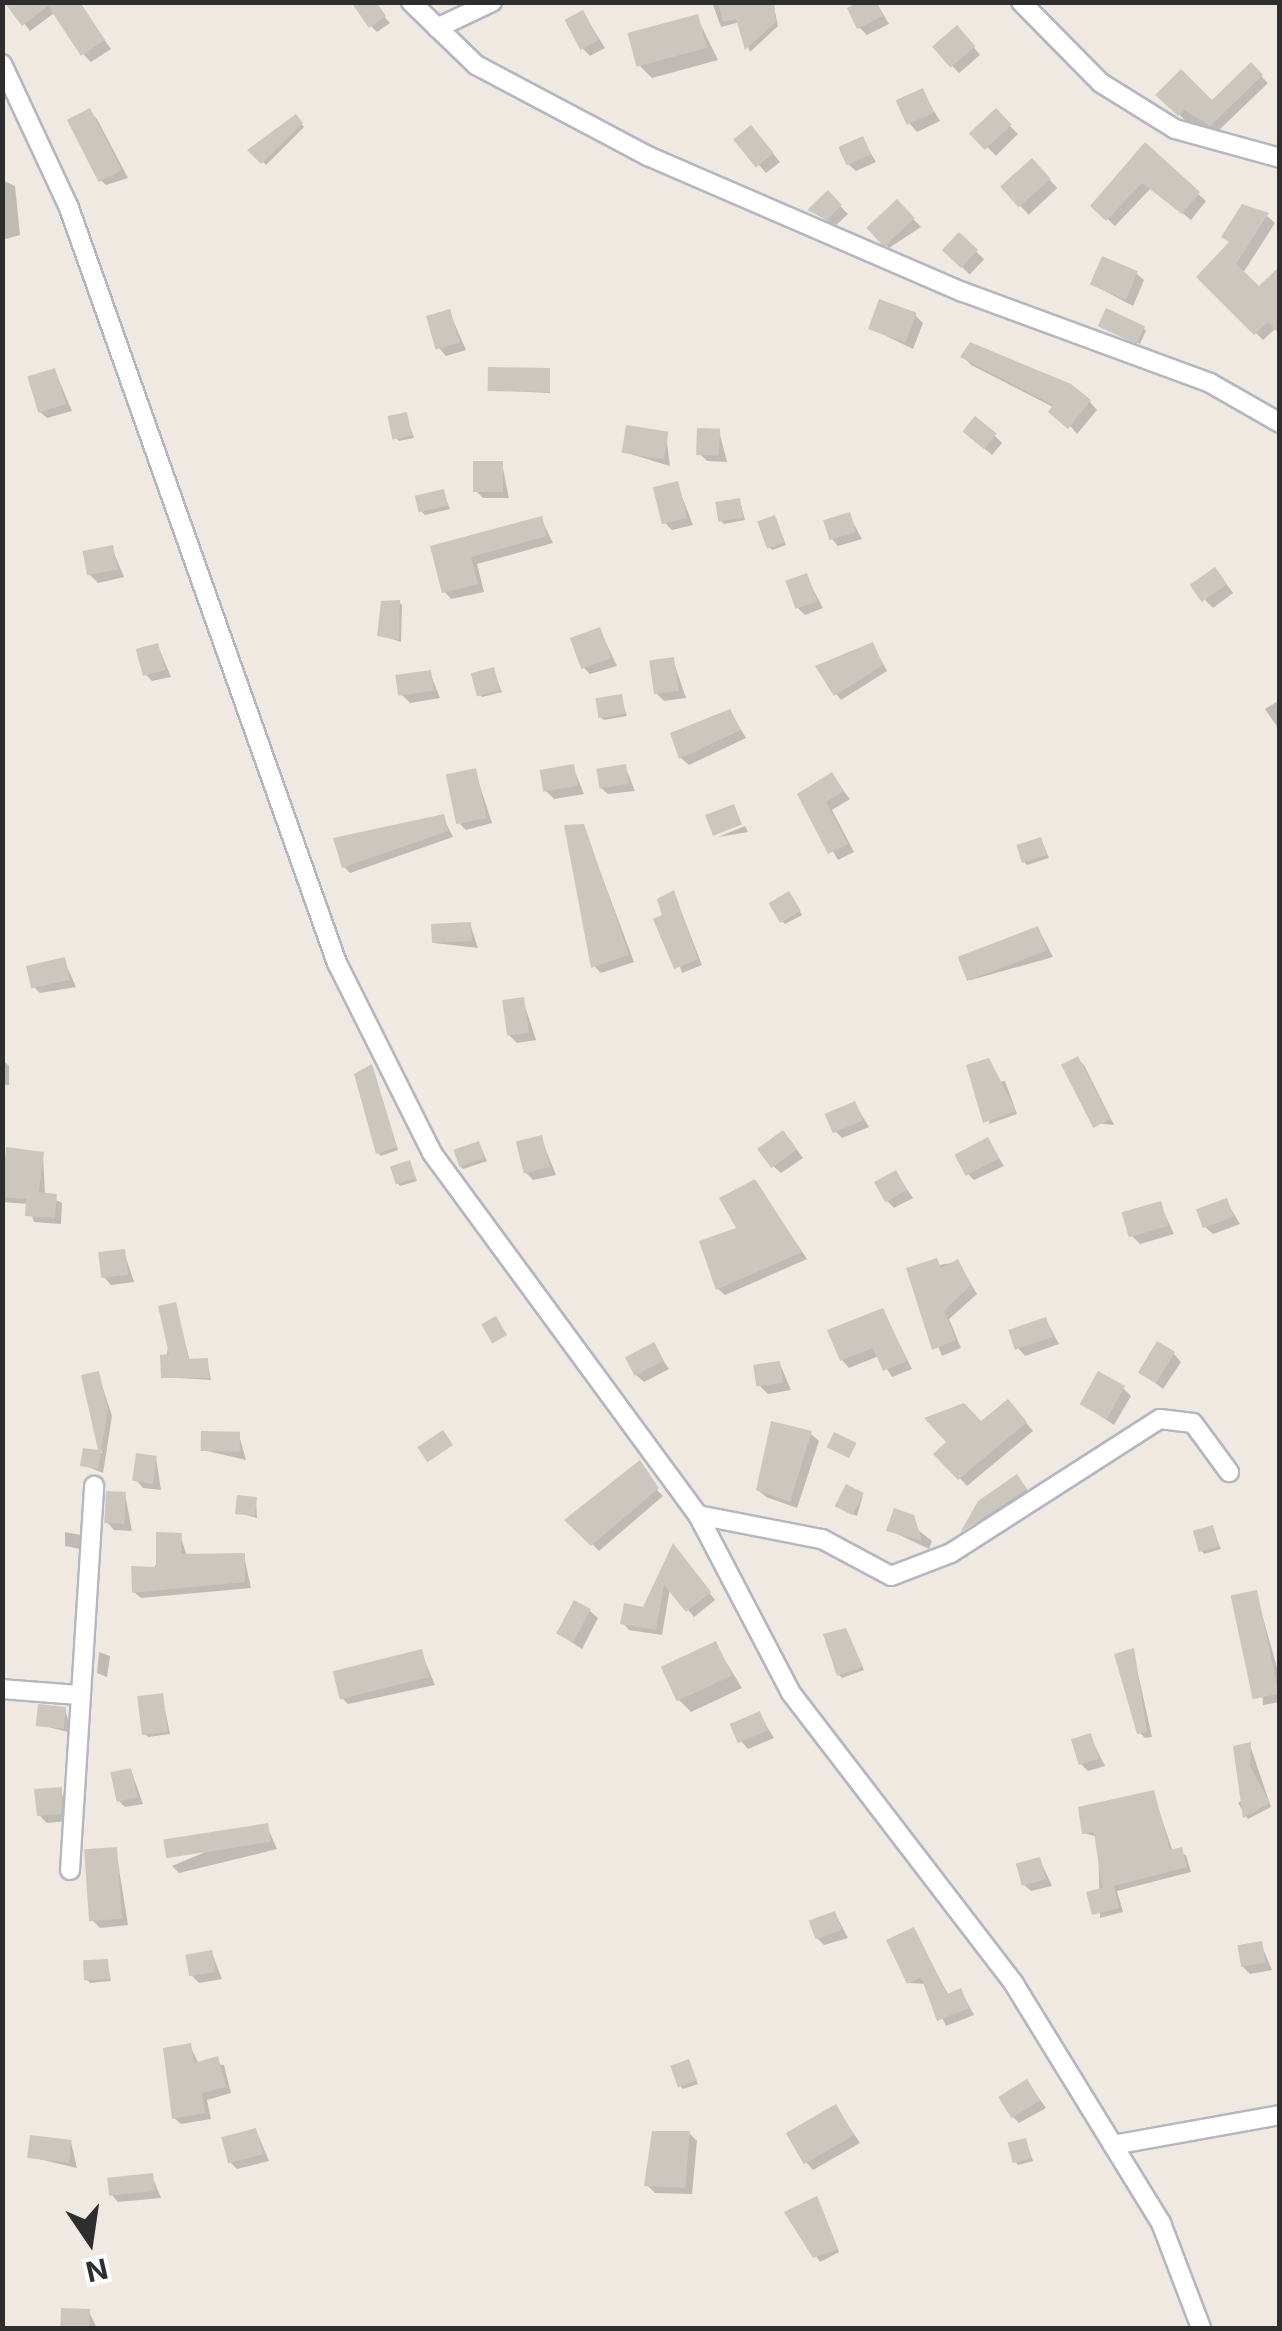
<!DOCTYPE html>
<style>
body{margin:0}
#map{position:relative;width:1282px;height:2331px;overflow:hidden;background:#efe9e1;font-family:Inter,sans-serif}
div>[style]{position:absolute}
.shadow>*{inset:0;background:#0003;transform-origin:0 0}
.building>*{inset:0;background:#cbc7bf;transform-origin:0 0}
.roads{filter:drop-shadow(2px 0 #b4b7c1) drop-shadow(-2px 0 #b4b7c1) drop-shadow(0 2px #b4b7c1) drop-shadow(0 -2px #b4b7c1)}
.street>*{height:18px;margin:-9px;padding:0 9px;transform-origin:9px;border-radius:9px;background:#fff}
span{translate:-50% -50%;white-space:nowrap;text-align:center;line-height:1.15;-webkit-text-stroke:9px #fff;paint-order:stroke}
.frame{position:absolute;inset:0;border:5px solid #2e2e2e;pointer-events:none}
.north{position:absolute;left:40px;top:2191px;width:100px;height:100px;-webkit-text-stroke:8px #fff;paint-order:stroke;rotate:167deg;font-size:28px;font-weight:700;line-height:40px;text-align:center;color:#2e2e2e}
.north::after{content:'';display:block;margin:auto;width:35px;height:45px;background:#2e2e2e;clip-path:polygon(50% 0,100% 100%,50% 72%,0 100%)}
</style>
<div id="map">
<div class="shadow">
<i style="clip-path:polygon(8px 2px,65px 5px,30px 31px)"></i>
<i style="clip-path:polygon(371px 2px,390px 23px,377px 32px,371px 26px)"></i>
<i style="clip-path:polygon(712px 2px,773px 2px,778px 26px,750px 52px,740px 22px,721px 27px)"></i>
<i style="clip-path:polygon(876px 2px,889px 24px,867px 35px,859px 27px)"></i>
<i style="clip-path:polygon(80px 6px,111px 49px,91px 62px,83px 54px)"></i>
<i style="clip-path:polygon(583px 13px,605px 48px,590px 56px,583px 49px)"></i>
<i style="clip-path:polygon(697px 17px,718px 60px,652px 78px,640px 66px)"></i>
<i style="clip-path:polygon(965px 36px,980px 55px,959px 73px,935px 47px)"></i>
<i style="clip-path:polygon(1251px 66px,1268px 83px,1218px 131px,1186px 121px,1158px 95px,1212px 104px)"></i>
<i style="clip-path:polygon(922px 91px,940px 121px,917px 132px,910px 124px)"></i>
<i style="clip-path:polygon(89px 111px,97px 119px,128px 178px,106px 185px,98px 178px)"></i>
<i style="left:996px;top:112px;width:31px;height:31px;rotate:45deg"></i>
<i style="clip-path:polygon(295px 117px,304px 127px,266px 165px,251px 150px)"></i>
<i style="clip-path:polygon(758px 136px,780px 162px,766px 173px,737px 140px)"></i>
<i style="clip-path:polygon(862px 139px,876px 162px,856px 171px,848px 164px)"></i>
<i style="clip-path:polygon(1145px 146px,1206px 201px,1191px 220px,1151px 188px,1115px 226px,1094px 206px)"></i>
<i style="left:1032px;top:161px;width:37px;height:39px;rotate:47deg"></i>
<i style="clip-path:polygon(2px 180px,15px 186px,20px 235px,2px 240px)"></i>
<i style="clip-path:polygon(828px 194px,848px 214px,835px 226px,811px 210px)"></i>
<i style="clip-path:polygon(897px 202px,921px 227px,889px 248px,870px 228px)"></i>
<i style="clip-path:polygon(1267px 216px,1275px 223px,1243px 273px,1276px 328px,1263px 340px,1200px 277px)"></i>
<i style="left:959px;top:235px;width:35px;height:21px;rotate:44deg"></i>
<i style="clip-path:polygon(1136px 273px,1144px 280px,1133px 306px,1093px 285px)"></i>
<i style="clip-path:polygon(449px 311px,466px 350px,446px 356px,439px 348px)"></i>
<i style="clip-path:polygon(915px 315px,923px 323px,913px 349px,870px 328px)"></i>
<i style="clip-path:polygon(1104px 328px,1143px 328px,1146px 331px,1140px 344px)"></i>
<i style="clip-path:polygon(971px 345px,1090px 402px,1097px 410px,1077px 434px,1055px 408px,971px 365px,964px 357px)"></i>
<i style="clip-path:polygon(55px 371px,72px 411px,47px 418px,39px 411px)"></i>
<i style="clip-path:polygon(549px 371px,550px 393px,487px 390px)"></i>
<i style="clip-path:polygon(406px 415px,414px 438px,399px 441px,396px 438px)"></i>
<i style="clip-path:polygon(719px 431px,727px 462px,707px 461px,700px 454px)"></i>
<i style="clip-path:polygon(666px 435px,670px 466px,624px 452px)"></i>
<i style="clip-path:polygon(995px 436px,1002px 443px,992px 455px,973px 439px)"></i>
<i style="clip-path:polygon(502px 464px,509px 498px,483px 498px,475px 490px)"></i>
<i style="clip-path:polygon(677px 484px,693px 525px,672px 530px,665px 523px)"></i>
<i style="clip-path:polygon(443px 492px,450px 509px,425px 515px,422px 512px)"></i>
<i style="clip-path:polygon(740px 501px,745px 520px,724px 524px,720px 520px)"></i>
<i style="clip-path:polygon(849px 515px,862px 539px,838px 546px,831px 538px)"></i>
<i style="clip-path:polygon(774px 517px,786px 545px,772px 550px,769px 547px)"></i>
<i style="clip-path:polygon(541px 518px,553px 543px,477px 564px,484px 592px,451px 599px,444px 591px,433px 548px)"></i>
<i style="clip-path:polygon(112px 548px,124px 577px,98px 583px,90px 575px)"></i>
<i style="clip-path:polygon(806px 576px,823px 608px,805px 615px,798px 608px)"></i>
<i style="clip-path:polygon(1222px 578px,1233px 593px,1213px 608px,1205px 600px)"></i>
<i style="clip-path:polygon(399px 602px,402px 605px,401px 642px,379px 635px)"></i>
<i style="clip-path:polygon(600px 630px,617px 666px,590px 674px,583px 667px)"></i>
<i style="clip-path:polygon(873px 645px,887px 671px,841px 700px,836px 694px)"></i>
<i style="clip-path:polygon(158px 646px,171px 677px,152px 681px,145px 674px)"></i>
<i style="clip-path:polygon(673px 660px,686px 698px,664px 701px,657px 694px)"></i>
<i style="clip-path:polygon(493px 670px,502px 692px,482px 697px,479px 694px)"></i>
<i style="clip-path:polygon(430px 673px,440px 698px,410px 703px,402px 695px)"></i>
<i style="clip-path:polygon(621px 697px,627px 716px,604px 720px,600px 717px)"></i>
<i style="clip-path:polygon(1280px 700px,1280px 731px,1265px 709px)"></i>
<i style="clip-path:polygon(730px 712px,746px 738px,689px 765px,681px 758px)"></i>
<i style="clip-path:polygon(625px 766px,635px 791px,608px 794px,600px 787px)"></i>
<i style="clip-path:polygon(573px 767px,584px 794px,554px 799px,546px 791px)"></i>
<i style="clip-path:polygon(475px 771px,492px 823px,466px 830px,460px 824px)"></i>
<i style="clip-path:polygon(831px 775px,850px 799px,832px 810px,854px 852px,838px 860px,800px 795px)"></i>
<i style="clip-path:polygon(443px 817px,453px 837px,350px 873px,344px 867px)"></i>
<i style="clip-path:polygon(583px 826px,634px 962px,601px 973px,594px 966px)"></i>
<i style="clip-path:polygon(745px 826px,748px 832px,718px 837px)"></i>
<i style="clip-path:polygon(1041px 839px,1049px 858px,1027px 865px,1024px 862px)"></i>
<i style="clip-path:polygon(674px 893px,702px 965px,682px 973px,665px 916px)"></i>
<i style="clip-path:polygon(792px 897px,802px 915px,785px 924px,782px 921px)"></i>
<i style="clip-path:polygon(470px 924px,478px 948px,434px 943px)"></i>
<i style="clip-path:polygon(1038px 928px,1053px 957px,971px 980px,964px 973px)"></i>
<i style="clip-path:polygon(64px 960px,76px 987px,40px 993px,33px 986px)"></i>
<i style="clip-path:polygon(523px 1000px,536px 1040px,517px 1043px,509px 1035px)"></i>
<i style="clip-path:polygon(2px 1059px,9px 1066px,9px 1085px,2px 1085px)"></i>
<i style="clip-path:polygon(1078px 1059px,1084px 1065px,1114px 1125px,1094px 1123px)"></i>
<i style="clip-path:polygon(372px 1067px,398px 1150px,381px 1156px,378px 1153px)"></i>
<i style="clip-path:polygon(1005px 1081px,1017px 1114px,989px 1124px,997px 1082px)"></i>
<i style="clip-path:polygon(855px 1104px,869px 1127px,842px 1138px,834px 1130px)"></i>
<i style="clip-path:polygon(541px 1138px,556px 1175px,533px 1180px,526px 1173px)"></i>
<i style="clip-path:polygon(790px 1140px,803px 1158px,781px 1173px,773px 1166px)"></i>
<i style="clip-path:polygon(988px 1140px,1004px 1166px,974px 1180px,967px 1173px)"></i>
<i style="clip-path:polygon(479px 1143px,487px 1161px,463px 1169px,460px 1166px)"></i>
<i style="clip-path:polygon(43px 1154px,45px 1195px,62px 1203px,61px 1224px,34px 1222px,28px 1204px,2px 1202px,2px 1176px)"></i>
<i style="clip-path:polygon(410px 1163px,417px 1181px,400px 1186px,397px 1182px)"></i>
<i style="clip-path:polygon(896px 1173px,913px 1198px,894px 1208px,886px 1200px)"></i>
<i style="clip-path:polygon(755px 1182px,807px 1259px,725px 1295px,718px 1289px)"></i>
<i style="clip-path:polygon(1226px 1201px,1240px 1224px,1213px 1234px,1205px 1227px)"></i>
<i style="clip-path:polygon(1160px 1204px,1174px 1234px,1140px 1244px,1132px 1236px)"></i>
<i style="clip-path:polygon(124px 1252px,134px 1282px,111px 1285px,104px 1277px)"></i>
<i style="clip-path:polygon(958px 1262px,977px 1294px,949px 1319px,961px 1348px,942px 1356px,909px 1270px)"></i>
<i style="clip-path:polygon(175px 1305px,190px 1361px,207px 1361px,211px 1380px,163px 1377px)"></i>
<i style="clip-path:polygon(883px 1311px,912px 1369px,892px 1377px,879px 1356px,849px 1368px,842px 1360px)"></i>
<i style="clip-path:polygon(1046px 1320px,1059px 1344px,1025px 1356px,1018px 1348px)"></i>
<i style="clip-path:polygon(653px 1345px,669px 1369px,644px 1382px,636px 1375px)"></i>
<i style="clip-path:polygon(1174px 1354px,1181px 1362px,1163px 1389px,1141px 1372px)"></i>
<i style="clip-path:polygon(780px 1364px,791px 1390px,768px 1394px,760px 1386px)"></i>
<i style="clip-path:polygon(98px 1373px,112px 1416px,103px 1473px,83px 1465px,85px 1451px,102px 1453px,84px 1377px)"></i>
<i style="clip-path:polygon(1123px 1388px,1131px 1396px,1114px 1425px,1082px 1404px)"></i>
<i style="clip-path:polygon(1015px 1409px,1033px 1431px,967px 1486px,937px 1454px)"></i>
<i style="clip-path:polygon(811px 1434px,819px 1441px,797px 1508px,766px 1497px,758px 1490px)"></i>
<i style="clip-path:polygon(239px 1435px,246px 1460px,203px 1450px)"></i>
<i style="clip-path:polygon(156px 1458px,161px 1490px,143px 1488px,136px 1480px)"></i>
<i style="clip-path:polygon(635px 1467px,663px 1496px,599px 1551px,568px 1520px)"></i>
<i style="clip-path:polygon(1023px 1484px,1032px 1497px,961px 1530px,986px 1506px)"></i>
<i style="clip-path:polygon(125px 1494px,132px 1531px,114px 1530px,107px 1522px)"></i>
<i style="clip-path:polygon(863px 1495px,857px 1516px,841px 1509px)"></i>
<i style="clip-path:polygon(256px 1500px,257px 1518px,238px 1513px)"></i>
<i style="clip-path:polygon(895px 1512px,932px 1541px,929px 1549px,889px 1530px)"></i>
<i style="clip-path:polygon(1212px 1528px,1221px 1549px,1204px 1554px,1201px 1550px)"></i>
<i style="clip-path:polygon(65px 1532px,81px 1535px,80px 1549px,65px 1546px)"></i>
<i style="clip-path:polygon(180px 1535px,187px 1556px,244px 1556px,251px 1588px,141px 1598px,134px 1592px)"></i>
<i style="clip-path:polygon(679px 1553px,715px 1600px,694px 1617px,670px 1588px,662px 1635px,629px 1630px,623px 1623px,644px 1609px)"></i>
<i style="clip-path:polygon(1256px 1593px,1280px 1678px,1280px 1702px,1263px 1705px)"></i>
<i style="clip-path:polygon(590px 1611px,598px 1618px,582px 1649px,559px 1634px)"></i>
<i style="clip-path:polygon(846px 1631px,864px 1670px,842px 1678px,839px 1675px)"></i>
<i style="clip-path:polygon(715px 1644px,742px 1688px,691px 1712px,679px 1700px)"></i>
<i style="clip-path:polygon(1133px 1651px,1152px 1737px,1145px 1738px,1139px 1732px)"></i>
<i style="clip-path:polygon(99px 1652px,110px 1656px,107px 1677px,97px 1673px)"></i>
<i style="clip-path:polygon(421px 1652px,435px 1685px,348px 1704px,340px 1696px)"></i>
<i style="clip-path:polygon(162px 1695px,170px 1734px,148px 1737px,145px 1734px)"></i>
<i style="clip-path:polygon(65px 1709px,72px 1733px,40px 1725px)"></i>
<i style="clip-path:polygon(759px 1714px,774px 1738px,748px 1749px,741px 1741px)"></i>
<i style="clip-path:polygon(1090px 1736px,1105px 1766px,1088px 1771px,1081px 1764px)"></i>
<i style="clip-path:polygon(1250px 1745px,1271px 1807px,1248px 1819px,1238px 1803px,1248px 1797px)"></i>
<i style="clip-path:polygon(131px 1770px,143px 1804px,125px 1807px,117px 1799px)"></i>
<i style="clip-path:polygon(61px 1789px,68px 1821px,47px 1823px,39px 1815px)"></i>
<i style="clip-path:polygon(1153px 1793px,1173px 1852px,1186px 1855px,1191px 1872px,1117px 1891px,1123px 1912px,1100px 1918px,1098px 1837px,1084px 1833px)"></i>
<i style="clip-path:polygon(267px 1826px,277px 1849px,179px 1873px,172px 1866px)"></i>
<i style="clip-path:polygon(116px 1850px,128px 1925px,100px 1928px,92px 1920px)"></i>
<i style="clip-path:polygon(1040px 1860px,1052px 1886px,1031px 1891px,1023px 1884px)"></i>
<i style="clip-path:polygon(835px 1913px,848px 1938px,824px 1945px,816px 1937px)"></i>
<i style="clip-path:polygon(914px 1930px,949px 1996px,961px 1991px,974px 2015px,946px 2026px,926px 1984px,909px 1983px)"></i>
<i style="clip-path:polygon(1261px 1944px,1272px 1970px,1250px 1974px,1242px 1966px)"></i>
<i style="clip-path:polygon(212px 1953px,222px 1979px,199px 1983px,191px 1975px)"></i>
<i style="clip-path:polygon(107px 1962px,111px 1981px,90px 1983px,87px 1980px)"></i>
<i style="clip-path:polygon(190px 2046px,199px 2064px,224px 2065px,231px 2093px,207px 2100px,211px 2119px,181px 2124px,174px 2118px)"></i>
<i style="clip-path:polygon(688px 2061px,698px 2084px,683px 2089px,680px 2086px)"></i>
<i style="clip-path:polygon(1027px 2082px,1046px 2108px,1019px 2123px,1011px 2115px)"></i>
<i style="clip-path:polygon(836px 2107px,860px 2143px,813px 2170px,806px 2162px)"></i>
<i style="clip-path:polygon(256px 2130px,269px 2161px,237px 2169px,229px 2161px)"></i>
<i style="clip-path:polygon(689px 2133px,697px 2141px,692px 2194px,655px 2193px,647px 2185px)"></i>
<i style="clip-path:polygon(1026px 2141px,1033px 2161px,1018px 2165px,1015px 2161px)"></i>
<i style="clip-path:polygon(71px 2142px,77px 2168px,30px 2157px)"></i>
<i style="clip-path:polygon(152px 2176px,161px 2198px,118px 2202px,111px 2194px)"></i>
<i style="clip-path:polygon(819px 2202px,839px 2252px,820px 2262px,788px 2213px)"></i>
<i style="clip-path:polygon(64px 2311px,89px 2312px,97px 2328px,63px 2328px)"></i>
</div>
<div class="building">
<i style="clip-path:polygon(4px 2px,80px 2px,105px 40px,81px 56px,48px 6px,22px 26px)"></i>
<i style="clip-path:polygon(351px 2px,376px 2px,386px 16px,369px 28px)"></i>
<i style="clip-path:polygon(718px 2px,774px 2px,776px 22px,745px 50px,736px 19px,723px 22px)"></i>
<i style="clip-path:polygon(858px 2px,876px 2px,883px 16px,857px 29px,847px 8px)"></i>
<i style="left:583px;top:10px;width:34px;height:21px;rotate:62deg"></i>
<i style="left:698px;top:14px;width:35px;height:73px;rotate:75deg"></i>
<i style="left:957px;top:25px;width:28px;height:33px;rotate:49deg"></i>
<i style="clip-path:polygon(1251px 62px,1263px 75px,1210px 126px,1184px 110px,1178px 116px,1155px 95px,1181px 69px,1212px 100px)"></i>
<i style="left:923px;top:88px;width:27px;height:30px;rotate:66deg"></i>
<i style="left:90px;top:108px;width:70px;height:26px;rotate:63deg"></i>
<i style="left:996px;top:108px;width:23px;height:37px;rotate:47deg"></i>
<i style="clip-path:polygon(296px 114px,303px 123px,261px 164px,247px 150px)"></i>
<i style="left:751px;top:125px;width:36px;height:23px;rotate:51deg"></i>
<i style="left:863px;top:136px;width:20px;height:27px;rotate:66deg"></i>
<i style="clip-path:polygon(1145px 142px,1200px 192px,1182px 214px,1142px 183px,1106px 221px,1090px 206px)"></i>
<i style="left:1032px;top:158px;width:28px;height:43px;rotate:48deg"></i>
<i style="clip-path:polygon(828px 190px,842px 205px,827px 220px,807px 210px)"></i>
<i style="left:897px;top:199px;width:26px;height:42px;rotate:47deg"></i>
<i style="clip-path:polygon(1242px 204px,1269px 213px,1236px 264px,1259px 286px,1280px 266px,1280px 335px,1268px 322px,1254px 335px,1196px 277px,1229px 242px,1221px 237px)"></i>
<i style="left:959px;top:232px;width:26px;height:25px;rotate:43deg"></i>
<i style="left:1102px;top:256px;width:39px;height:31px;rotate:23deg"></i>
<i style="left:879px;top:299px;width:40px;height:32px;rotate:20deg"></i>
<i style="left:1106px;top:308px;width:43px;height:20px;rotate:25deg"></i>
<i style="left:450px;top:309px;width:35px;height:25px;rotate:74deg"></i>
<i style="clip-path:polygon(970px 342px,1071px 384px,1091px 400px,1068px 429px,1048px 412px,1053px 405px,960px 357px)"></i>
<i style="left:488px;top:367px;width:62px;height:24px;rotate:1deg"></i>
<i style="left:55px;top:368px;width:38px;height:29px;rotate:73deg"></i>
<i style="left:407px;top:412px;width:24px;height:20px;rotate:78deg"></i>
<i style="left:975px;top:416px;width:28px;height:20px;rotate:39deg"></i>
<i style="left:626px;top:425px;width:43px;height:28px;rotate:9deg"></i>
<i style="left:697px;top:428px;width:23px;height:27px;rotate:2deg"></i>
<i style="left:473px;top:461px;width:30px;height:31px"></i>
<i style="left:678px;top:481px;width:38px;height:26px;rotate:76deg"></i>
<i style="left:444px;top:489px;width:17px;height:30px;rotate:77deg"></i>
<i style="left:740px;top:498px;width:20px;height:25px;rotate:81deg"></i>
<i style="left:850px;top:512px;width:21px;height:28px;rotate:73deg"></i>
<i style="left:775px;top:515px;width:29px;height:19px;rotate:70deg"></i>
<i style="clip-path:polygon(542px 516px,547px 536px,471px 557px,478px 584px,442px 593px,430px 546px)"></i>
<i style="left:113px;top:545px;width:25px;height:31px;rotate:79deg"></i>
<i style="left:1215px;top:567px;width:21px;height:31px;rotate:55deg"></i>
<i style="left:807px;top:573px;width:30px;height:23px;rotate:70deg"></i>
<i style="clip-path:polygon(400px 600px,399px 640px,377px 636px,381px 601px)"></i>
<i style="left:600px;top:627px;width:33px;height:32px;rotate:70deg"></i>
<i style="clip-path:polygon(873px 642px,883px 665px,834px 696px,815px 666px)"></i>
<i style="left:158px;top:643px;width:28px;height:23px;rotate:75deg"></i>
<i style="left:674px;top:657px;width:34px;height:25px;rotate:82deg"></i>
<i style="left:494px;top:667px;width:24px;height:24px;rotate:75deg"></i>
<i style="left:431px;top:670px;width:21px;height:36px;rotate:82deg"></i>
<i style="left:622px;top:694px;width:20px;height:27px;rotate:81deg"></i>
<i style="clip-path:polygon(730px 709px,741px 730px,679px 759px,670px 733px)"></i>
<i style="left:574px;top:764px;width:22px;height:35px;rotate:80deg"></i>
<i style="left:626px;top:764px;width:20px;height:30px;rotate:81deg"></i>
<i style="left:476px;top:768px;width:51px;height:31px;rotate:78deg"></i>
<i style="clip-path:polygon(832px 772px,844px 791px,826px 802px,848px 844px,828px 854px,797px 794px)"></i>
<i style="left:734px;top:804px;width:22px;height:31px;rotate:69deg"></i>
<i style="clip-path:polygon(444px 814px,448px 831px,342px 868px,333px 838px)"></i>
<i style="clip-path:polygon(584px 824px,629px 955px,591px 968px,564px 825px)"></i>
<i style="left:1041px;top:837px;width:19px;height:26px;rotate:72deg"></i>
<i style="clip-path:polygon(674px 890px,698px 959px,674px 969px,653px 919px,662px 915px,657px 899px)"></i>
<i style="left:789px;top:891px;width:23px;height:24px;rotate:59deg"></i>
<i style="left:471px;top:922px;width:19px;height:40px;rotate:87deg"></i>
<i style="left:1038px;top:926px;width:26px;height:86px;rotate:69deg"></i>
<i style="left:65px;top:957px;width:23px;height:40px;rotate:77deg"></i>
<i style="left:524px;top:997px;width:36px;height:22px;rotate:82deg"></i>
<i style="left:1078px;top:1056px;width:71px;height:19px;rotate:63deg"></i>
<i style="clip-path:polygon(989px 1058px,1016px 1111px,983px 1123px,966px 1065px)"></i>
<i style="clip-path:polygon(372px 1064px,397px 1147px,376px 1154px,354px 1074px)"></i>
<i style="left:855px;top:1101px;width:21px;height:33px;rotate:67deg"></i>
<i style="left:783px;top:1130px;width:24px;height:32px;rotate:54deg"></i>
<i style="left:542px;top:1135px;width:33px;height:27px;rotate:76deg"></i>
<i style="left:988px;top:1137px;width:24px;height:38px;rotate:62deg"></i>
<i style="left:479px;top:1141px;width:18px;height:27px;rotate:71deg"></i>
<i style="clip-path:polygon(6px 1147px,44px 1152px,39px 1192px,57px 1194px,55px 1218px,25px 1216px,26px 1199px,2px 1197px)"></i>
<i style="left:410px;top:1160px;width:19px;height:21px;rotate:72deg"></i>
<i style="left:896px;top:1170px;width:23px;height:25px;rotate:61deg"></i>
<i style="clip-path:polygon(755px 1179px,802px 1252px,716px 1290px,699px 1241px,736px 1228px,719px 1198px)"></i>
<i style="left:1227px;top:1198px;width:20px;height:33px;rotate:70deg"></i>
<i style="left:1161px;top:1201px;width:26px;height:41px;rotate:74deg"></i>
<i style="left:125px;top:1249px;width:26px;height:27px;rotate:83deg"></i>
<i style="clip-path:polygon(937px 1258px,941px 1268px,958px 1259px,971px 1285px,944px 1311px,956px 1340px,932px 1350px,906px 1268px)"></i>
<i style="clip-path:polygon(176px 1302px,189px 1359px,208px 1358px,209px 1378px,161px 1378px,160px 1355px,169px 1354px,158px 1306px)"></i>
<i style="clip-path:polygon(883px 1308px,907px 1361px,883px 1371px,873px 1348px,840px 1361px,827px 1330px)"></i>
<i style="left:496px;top:1316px;width:22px;height:17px;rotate:60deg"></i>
<i style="left:1046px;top:1317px;width:21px;height:40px;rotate:71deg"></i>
<i style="left:1157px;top:1341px;width:21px;height:37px;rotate:31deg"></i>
<i style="left:654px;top:1342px;width:21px;height:33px;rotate:62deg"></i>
<i style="left:780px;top:1361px;width:22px;height:27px;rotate:82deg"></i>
<i style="clip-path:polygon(99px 1371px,108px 1409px,98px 1469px,80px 1466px,83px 1448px,98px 1450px,81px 1375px)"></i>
<i style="left:1098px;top:1371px;width:31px;height:38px;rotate:29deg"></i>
<i style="clip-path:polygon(1008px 1399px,1027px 1422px,958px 1480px,933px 1454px,946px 1442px,924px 1418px,964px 1403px,981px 1421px)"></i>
<i style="clip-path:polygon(771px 1421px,812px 1431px,790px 1502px,756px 1490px)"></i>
<i style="left:443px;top:1430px;width:18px;height:31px;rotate:56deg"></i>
<i style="left:201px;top:1431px;width:39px;height:20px;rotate:1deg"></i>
<i style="left:834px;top:1432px;width:25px;height:17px;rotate:26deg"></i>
<i style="left:136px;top:1453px;width:21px;height:28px;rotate:8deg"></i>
<i style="clip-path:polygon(640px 1460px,659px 1488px,591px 1546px,564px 1520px)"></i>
<i style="clip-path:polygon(1017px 1474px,1027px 1489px,960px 1533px,978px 1501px)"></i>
<i style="left:846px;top:1484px;width:20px;height:25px;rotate:27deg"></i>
<i style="left:106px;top:1491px;width:20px;height:32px;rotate:3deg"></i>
<i style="left:237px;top:1495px;width:20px;height:19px;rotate:6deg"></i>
<i style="clip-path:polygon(894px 1508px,914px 1515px,922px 1541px,886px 1531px)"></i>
<i style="left:1213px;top:1525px;width:22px;height:21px;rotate:74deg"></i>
<i style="clip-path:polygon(156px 1532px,182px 1533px,181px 1554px,245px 1553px,245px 1582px,132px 1593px,131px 1566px,156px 1567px)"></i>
<i style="clip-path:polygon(673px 1543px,711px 1592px,686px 1612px,664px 1585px,656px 1630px,620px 1624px,624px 1603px,643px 1607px)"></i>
<i style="left:1257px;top:1590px;width:106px;height:27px;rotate:78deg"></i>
<i style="left:574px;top:1600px;width:19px;height:38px;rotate:28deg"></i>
<i style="clip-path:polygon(846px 1628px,863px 1667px,837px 1676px,823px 1634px)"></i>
<i style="left:716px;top:1641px;width:38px;height:61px;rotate:65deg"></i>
<i style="clip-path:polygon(1134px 1648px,1147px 1732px,1137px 1734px,1114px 1654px)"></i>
<i style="left:422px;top:1649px;width:29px;height:92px;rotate:76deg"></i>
<i style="left:163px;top:1693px;width:39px;height:26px;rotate:83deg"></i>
<i style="left:38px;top:1704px;width:28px;height:22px;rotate:6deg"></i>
<i style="left:760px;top:1711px;width:21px;height:33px;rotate:67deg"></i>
<i style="left:1091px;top:1733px;width:27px;height:21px;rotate:73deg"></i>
<i style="clip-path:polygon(1251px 1742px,1250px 1766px,1270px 1803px,1243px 1818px,1233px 1746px)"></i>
<i style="left:131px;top:1768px;width:30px;height:21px;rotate:78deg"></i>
<i style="clip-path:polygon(62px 1787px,61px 1814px,37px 1816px,34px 1789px)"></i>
<i style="clip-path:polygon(1154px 1790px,1170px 1850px,1182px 1847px,1187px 1867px,1114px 1886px,1119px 1908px,1092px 1915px,1086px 1892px,1102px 1888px,1094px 1832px,1082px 1834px,1078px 1807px)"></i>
<i style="left:268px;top:1823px;width:19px;height:106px;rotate:81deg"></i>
<i style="left:117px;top:1847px;width:72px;height:33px;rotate:86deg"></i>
<i style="left:1040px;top:1857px;width:23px;height:25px;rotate:75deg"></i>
<i style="left:835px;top:1911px;width:20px;height:28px;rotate:70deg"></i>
<i style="clip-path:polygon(914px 1927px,947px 1994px,961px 1988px,969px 2008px,937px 2021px,921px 1977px,907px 1984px,886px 1940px)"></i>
<i style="left:1262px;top:1941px;width:22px;height:25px;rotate:80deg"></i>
<i style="left:212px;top:1950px;width:22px;height:27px;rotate:80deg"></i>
<i style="left:108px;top:1959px;width:20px;height:25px;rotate:87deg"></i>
<i style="clip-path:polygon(191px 2043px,194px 2063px,218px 2056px,226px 2087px,202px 2093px,205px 2113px,172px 2119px,163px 2048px)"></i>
<i style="left:689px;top:2059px;width:23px;height:20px;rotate:70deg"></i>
<i style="left:1027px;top:2079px;width:25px;height:34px;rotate:58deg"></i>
<i style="left:836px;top:2104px;width:36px;height:58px;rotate:60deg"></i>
<i style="left:256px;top:2128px;width:27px;height:36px;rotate:75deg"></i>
<i style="clip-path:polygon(652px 2131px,690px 2131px,685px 2188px,644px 2186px)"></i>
<i style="left:30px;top:2135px;width:42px;height:23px;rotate:7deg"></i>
<i style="left:1026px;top:2138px;width:21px;height:19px;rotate:76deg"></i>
<i style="left:153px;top:2173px;width:18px;height:46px;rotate:84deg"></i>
<i style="clip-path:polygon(817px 2196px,838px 2249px,813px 2258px,784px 2212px)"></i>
<i style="left:61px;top:2308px;width:29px;height:20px;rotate:2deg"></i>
</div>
<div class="roads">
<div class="street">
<i style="left:411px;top:2px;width:91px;rotate:44.1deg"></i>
<i style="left:476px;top:65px;width:195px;rotate:27.9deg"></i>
<i style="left:648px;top:156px;width:343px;rotate:23.4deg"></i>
<i style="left:963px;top:292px;width:263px;rotate:20.2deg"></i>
<i style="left:1210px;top:383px;width:81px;rotate:29.7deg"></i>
<i style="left:1021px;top:2px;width:114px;rotate:45.4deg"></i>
<i style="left:1101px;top:83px;width:87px;rotate:31.9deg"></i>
<i style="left:1175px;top:129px;width:109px;rotate:15.4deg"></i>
<i style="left:437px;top:28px;width:61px;rotate:-25.3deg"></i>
<i style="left:2px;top:64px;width:159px;rotate:65deg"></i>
<i style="left:69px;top:208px;width:801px;rotate:70.46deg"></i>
<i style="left:337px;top:963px;width:212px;rotate:63.4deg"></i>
<i style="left:432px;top:1153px;width:449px;rotate:53.7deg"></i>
<i style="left:698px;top:1515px;width:201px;rotate:62.4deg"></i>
<i style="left:791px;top:1693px;width:367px;rotate:52.5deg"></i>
<i style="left:1014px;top:1984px;width:281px;rotate:58.4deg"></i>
<i style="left:1161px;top:2223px;width:112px;rotate:69.1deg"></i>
<i style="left:698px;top:1515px;width:126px;rotate:11deg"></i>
<i style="left:822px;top:1539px;width:78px;rotate:28.2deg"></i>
<i style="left:891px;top:1576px;width:64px;rotate:-21deg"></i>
<i style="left:951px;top:1553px;width:248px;rotate:-32.7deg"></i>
<i style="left:1160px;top:1419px;width:33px;rotate:7deg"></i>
<i style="left:1193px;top:1423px;width:61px;rotate:53.7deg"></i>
<i style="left:2px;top:1689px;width:77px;rotate:4.5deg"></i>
<i style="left:70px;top:1870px;width:385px;rotate:-86.4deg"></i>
<i style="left:1113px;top:2145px;width:170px;rotate:-10.2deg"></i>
</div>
</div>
<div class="frame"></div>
<div class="north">N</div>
</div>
